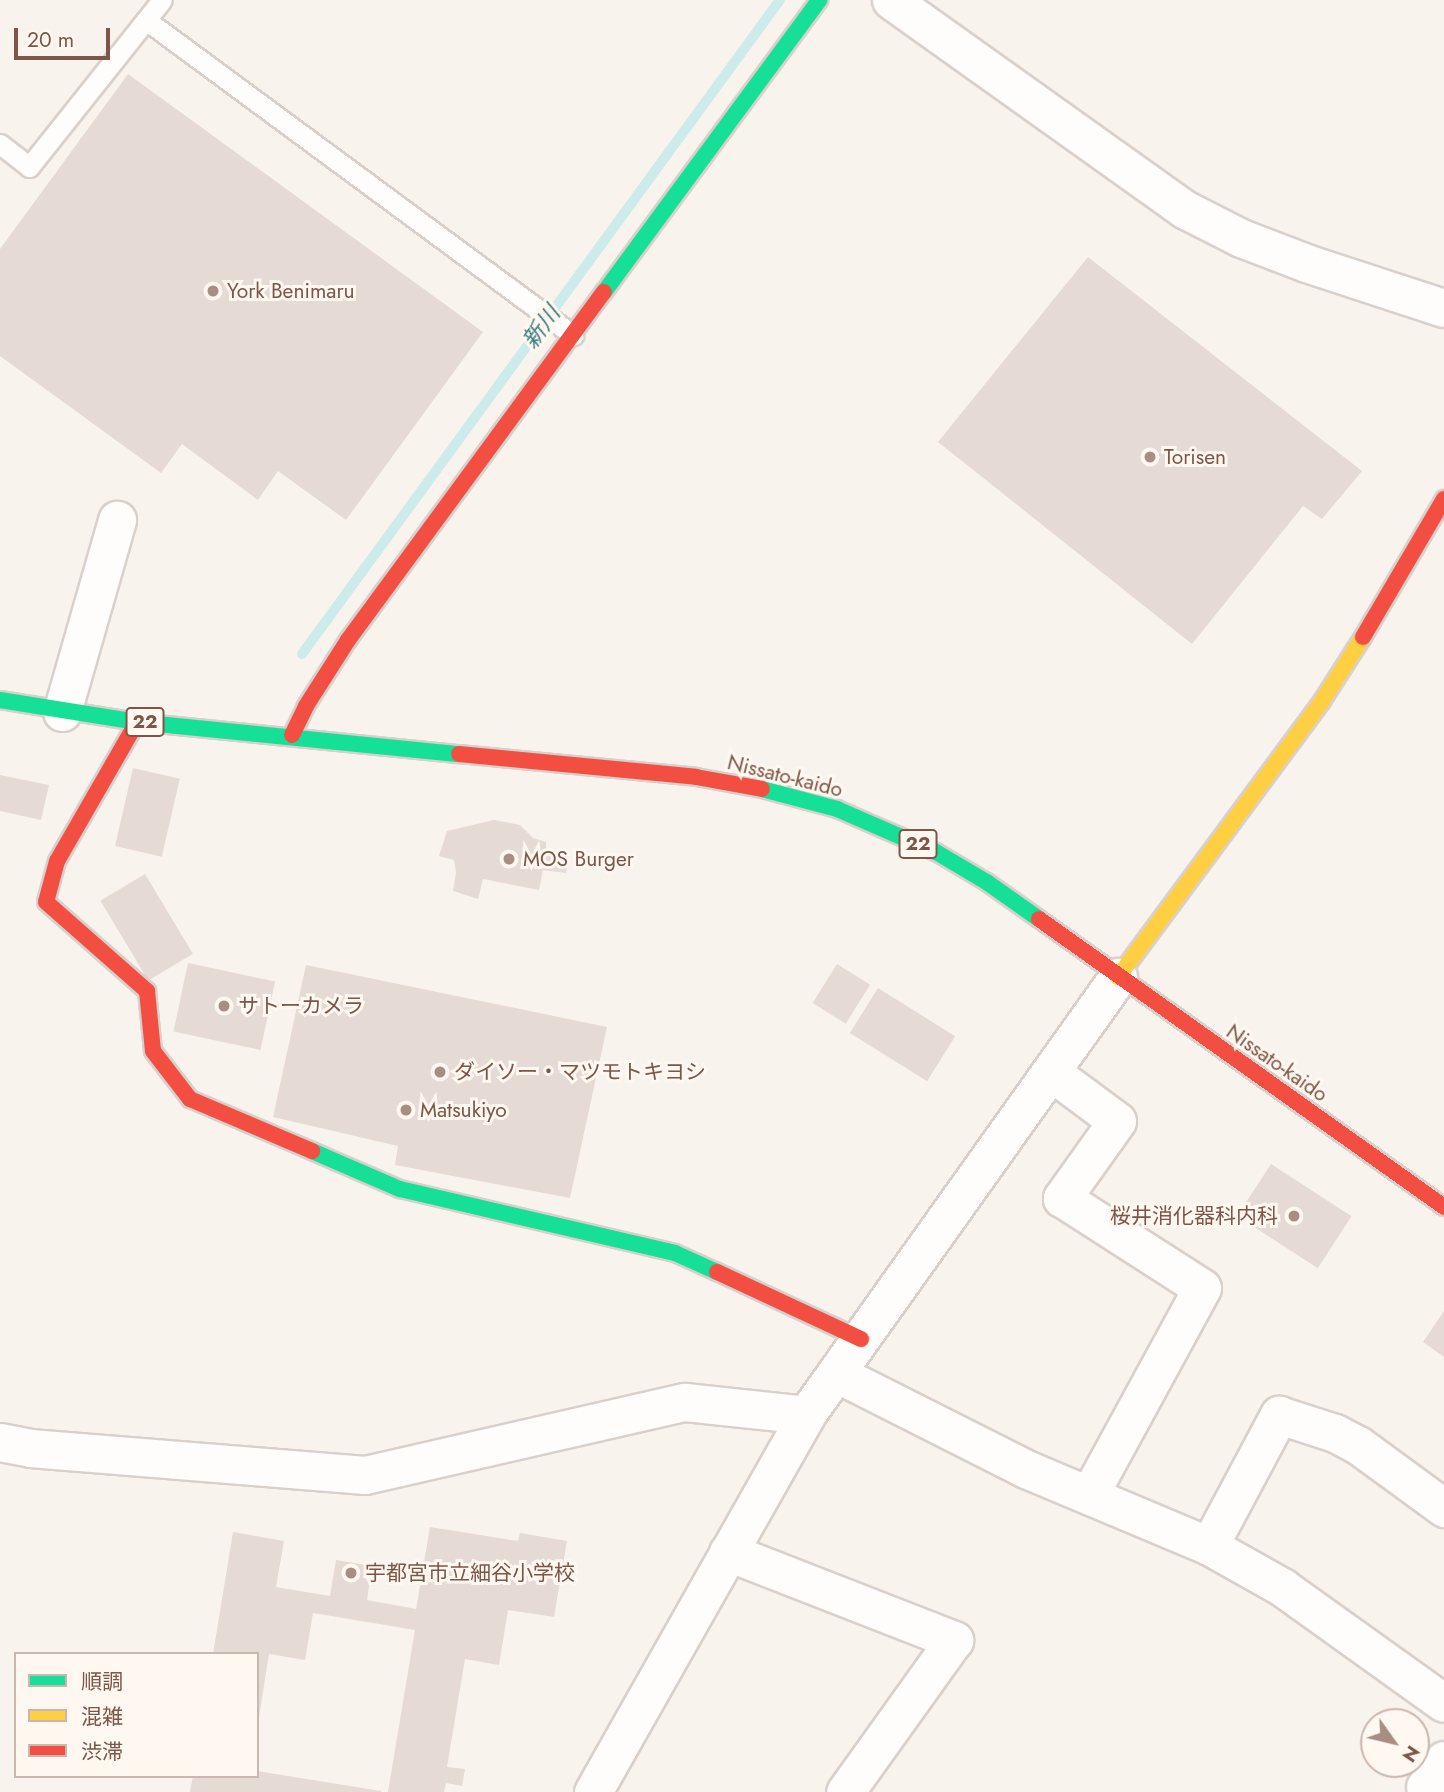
<!DOCTYPE html>
<meta charset="utf-8">
<style>
body{margin:0}
#map{position:relative;width:1444px;height:1792px;overflow:hidden;background:#f9f3ed;font-family:Jost,"Noto Sans JP",sans-serif}
div>[style]{position:absolute}
.stream>*{height:10px;margin:-5px;padding:0 5px;transform-origin:5px;border-radius:5px;background:#cdebeb}
.building>*{inset:0;background:#e6dad4;transform-origin:0 0}
.roads{filter:drop-shadow(2px 0 #d9d0cb) drop-shadow(-2px 0 #d9d0cb) drop-shadow(0 2px #d9d0cb) drop-shadow(0 -2px #d9d0cb)}
.lane>*{height:19px;margin:-9.5px;padding:0 9.5px;transform-origin:9.5px;border-radius:9.5px;background:#fefdfc}
.street>*{height:37px;margin:-18.5px;padding:0 18.5px;transform-origin:18.5px;border-radius:18.5px;background:#fefdfc}
.fast>*{height:16px;margin:-8px;padding:0 8px;transform-origin:8px;border-radius:8px;background:#16e098}
.slow>*{height:16px;margin:-8px;padding:0 8px;transform-origin:8px;border-radius:8px;background:#ffcf43}
.jam>*{height:16px;margin:-8px;padding:0 8px;transform-origin:8px;border-radius:8px;background:#f24e42}
.dots>*{width:19px;height:19px;translate:-50% -50%;box-sizing:border-box;border:4px solid #fff8f0;border-radius:50%}
span{translate:-50% -50%;white-space:nowrap;text-align:center;line-height:1.15;-webkit-text-stroke:6px #fff8f0;paint-order:stroke}
.shield-label span{padding:2px 5px;background:#fff8f0;border:2px solid;border-radius:5px;-webkit-text-stroke-width:0}
.shield-label{font-size:19px;color:#7b5649;font-weight:700}
.poi-label{font-size:21px;color:#7b5649}
.left{translate:0 -50%;text-align:left}
.right{translate:-100% -50%;text-align:right}
.street-label{font-size:21px;color:#7b5649}
.water-label{font-size:23px;color:#3a7c81;font-style:italic}
.legend{position:absolute;left:14px;top:1652px;width:245px;height:126px;box-sizing:border-box;background:#fff8f0;border:2px solid #cab7ad;margin:0;padding:9px 12px;list-style:none;font-size:21px;color:#7b5649}
.legend li{display:flex;align-items:center;gap:14px;height:35px}
.legend b{width:35px;border:2px solid #cab7ad}
.north{position:absolute;left:1360px;top:1708px;width:70px;height:70px;box-sizing:border-box;background:#fff8f0;border:2px solid #cab7ad;border-radius:50%;rotate:124deg;font-size:19px;font-weight:700;line-height:28px;text-align:center;color:#7b5649}
.north::after{content:'';display:block;margin:auto;width:24px;height:32px;background:#a78d82;clip-path:polygon(50% 0,100% 100%,50% 72%,0 100%)}
.scale{position:absolute;left:14px;top:28px;width:96px;height:32px;box-sizing:border-box;border:4px solid #7b5649;border-top:0;padding-left:9px;font-size:21px;line-height:24px;white-space:nowrap;color:#7b5649;-webkit-text-stroke:5px #fff8f0;paint-order:stroke}
</style>
<div id="map">
<div class="stream">
<i style="left:302px;top:654px;width:810px;rotate:-53.84deg"></i>
</div>
<div class="building">
<i style="clip-path:polygon(128px 74px,483px 332px,346px 520px,278px 471px,258px 500px,182px 444px,161px 473px,0 356px,0 249px)"></i>
<i style="clip-path:polygon(1088px 257px,1362px 471px,1322px 519px,1303px 506px,1192px 644px,938px 442px)"></i>
<i style="left:133px;top:768px;width:48px;height:80px;rotate:13deg"></i>
<i style="clip-path:polygon(0 775px,49px 785px,41px 820px,0 811px)"></i>
<i style="clip-path:polygon(494px 820px,520px 825px,533px 838px,546px 842px,546px 850px,569px 857px,566px 873px,543px 870px,539px 890px,483px 879px,478px 899px,453px 891px,456px 873px,454px 860px,439px 856px,447px 831px)"></i>
<i style="left:145px;top:874px;width:93px;height:52px;rotate:59deg"></i>
<i style="left:188px;top:963px;width:89px;height:70px;rotate:12deg"></i>
<i style="left:837px;top:964px;width:39px;height:46px;rotate:32deg"></i>
<i style="clip-path:polygon(306px 965px,607px 1027px,570px 1198px,395px 1165px,398px 1146px,273px 1117px)"></i>
<i style="left:878px;top:988px;width:91px;height:53px;rotate:32deg"></i>
<i style="left:1271px;top:1164px;width:96px;height:62px;rotate:33deg"></i>
<i style="clip-path:polygon(1444px 1311px,1444px 1357px,1423px 1342px)"></i>
<i style="clip-path:polygon(430px 1527px,518px 1541px,520px 1533px,567px 1541px,554px 1617px,508px 1610px,499px 1665px,465px 1659px,447px 1767px,465px 1769px,462px 1786px,446px 1783px,444px 1792px,388px 1792px,415px 1630px,313px 1613px,305px 1660px,269px 1654px,259px 1717px,257px 1654px,213px 1654px,233px 1532px,284px 1541px,276px 1587px,330px 1596px,336px 1560px,372px 1566px,367px 1600px,416px 1609px)"></i>
<i style="clip-path:polygon(257px 1771px,381px 1791px,381px 1792px,190px 1792px,193px 1776px,257px 1776px)"></i>
</div>
<div class="roads">
<div class="lane">
<i style="left:146px;top:20px;width:531px;rotate:36.42deg"></i>
<i style="left:0;top:144px;width:37px;rotate:38deg"></i>
<i style="left:29px;top:167px;width:213px;rotate:-51.5deg"></i>
</div>
<div class="street">
<i style="left:891px;top:0;width:360px;rotate:35.5deg"></i>
<i style="left:1184px;top:209px;width:64px;rotate:27deg"></i>
<i style="left:1241px;top:238px;width:70px;rotate:21deg"></i>
<i style="left:1306px;top:263px;width:145px;rotate:18.1deg"></i>
<i style="left:62px;top:712px;width:200px;rotate:-74deg"></i>
<i style="left:1051px;top:1072px;width:82px;rotate:36.6deg"></i>
<i style="left:1117px;top:1121px;width:95px;rotate:125.5deg"></i>
<i style="left:1062px;top:1198px;width:166px;rotate:32.7deg"></i>
<i style="left:1202px;top:1288px;width:236px;rotate:118.6deg"></i>
<i style="left:836px;top:1373px;width:213px;rotate:26.8deg"></i>
<i style="left:1026px;top:1469px;width:199px;rotate:22.8deg"></i>
<i style="left:1209px;top:1546px;width:84px;rotate:29.3deg"></i>
<i style="left:1282px;top:1587px;width:199px;rotate:35.6deg"></i>
<i style="left:0;top:1442px;width:31px;rotate:11deg"></i>
<i style="left:30px;top:1448px;width:336px;rotate:4.6deg"></i>
<i style="left:365px;top:1475px;width:328px;rotate:-12.9deg"></i>
<i style="left:685px;top:1402px;width:122px;rotate:6.1deg"></i>
<i style="left:1209px;top:1546px;width:149px;rotate:-61.9deg"></i>
<i style="left:1279px;top:1415px;width:59px;rotate:17.8deg"></i>
<i style="left:1335px;top:1433px;width:26px;rotate:28deg"></i>
<i style="left:1358px;top:1445px;width:107px;rotate:36.2deg"></i>
<i style="left:728px;top:1552px;width:243px;rotate:21.3deg"></i>
<i style="left:954px;top:1640px;width:187px;rotate:125.6deg"></i>
<i style="left:1425px;top:1787px;width:33px;rotate:-55deg"></i>
<i style="left:593px;top:1792px;width:433px;rotate:-60.5deg"></i>
<i style="left:806px;top:1415px;width:538px;rotate:-54.54deg"></i>
</div>
<div class="fast">
<i style="left:604px;top:292px;width:363px;rotate:-53.6deg"></i>
<i style="left:0;top:700px;width:139px;rotate:9.1deg"></i>
<i style="left:137px;top:722px;width:324px;rotate:5.7deg"></i>
<i style="left:762px;top:789px;width:78px;rotate:14.9deg"></i>
<i style="left:837px;top:809px;width:108px;rotate:23.5deg"></i>
<i style="left:936px;top:852px;width:61px;rotate:30.8deg"></i>
<i style="left:988px;top:883px;width:62px;rotate:35.2deg"></i>
<i style="left:312px;top:1151px;width:96px;rotate:23.4deg"></i>
<i style="left:400px;top:1189px;width:282px;rotate:13.1deg"></i>
<i style="left:675px;top:1253px;width:46px;rotate:24.3deg"></i>
</div>
<div class="slow">
<i style="left:1118px;top:977px;width:343px;rotate:-53.5deg"></i>
<i style="left:1322px;top:701px;width:76px;rotate:-57.4deg"></i>
</div>
<div class="jam">
<i style="left:1363px;top:637px;width:160px;rotate:-59.6deg"></i>
<i style="left:137px;top:722px;width:160px;rotate:119.9deg"></i>
<i style="left:57px;top:861px;width:42px;rotate:105deg"></i>
<i style="left:46px;top:902px;width:135px;rotate:41.4deg"></i>
<i style="left:147px;top:991px;width:60px;rotate:84.3deg"></i>
<i style="left:153px;top:1051px;width:61px;rotate:52.4deg"></i>
<i style="left:190px;top:1099px;width:133px;rotate:23.1deg"></i>
<i style="left:292px;top:735px;width:32px;rotate:-64deg"></i>
<i style="left:306px;top:706px;width:78px;rotate:-57.5deg"></i>
<i style="left:348px;top:640px;width:432px;rotate:-53.7deg"></i>
<i style="left:459px;top:754px;width:238px;rotate:5.5deg"></i>
<i style="left:696px;top:777px;width:67px;rotate:10.3deg"></i>
<i style="left:1039px;top:919px;width:497px;rotate:35.4deg"></i>
<i style="left:717px;top:1272px;width:159px;rotate:25deg"></i>
</div>
</div>
<div class="dots">
<i style="left:213px;top:291px;background:#a78d82"></i>
<i style="left:1150px;top:457px;background:#a78d82"></i>
<i style="left:509px;top:859px;background:#a78d82"></i>
<i style="left:224px;top:1006px;background:#a78d82"></i>
<i style="left:440px;top:1072px;background:#a78d82"></i>
<i style="left:406px;top:1110px;background:#a78d82"></i>
<i style="left:1294px;top:1216px;background:#a78d82"></i>
<i style="left:351px;top:1573px;background:#a78d82"></i>
</div>
<div class="shield-label">
<span style="left:145px;top:722px">22</span>
<span style="left:918px;top:844px">22</span>
</div>
<div class="poi-label">
<span class="left" style="left:227px;top:291px">York Benimaru</span>
<span class="left" style="left:1164px;top:457px">Torisen</span>
<span class="left" style="left:523px;top:859px">MOS Burger</span>
<span class="left" style="left:238px;top:1006px">サトーカメラ</span>
<span class="left" style="left:454px;top:1072px">ダイソー・マツモトキヨシ</span>
<span class="left" style="left:420px;top:1110px">Matsukiyo</span>
<span class="right" style="left:1278px;top:1216px">桜井消化器科内科</span>
<span class="left" style="left:365px;top:1573px">宇都宮市立細谷小学校</span>
</div>
<div class="street-label">
<span style="left:785px;top:776px;rotate:14deg">Nissato-kaido</span>
<span style="left:1277px;top:1063px;rotate:35deg">Nissato-kaido</span>
</div>
<div class="water-label">
<span style="left:541px;top:327px;rotate:-54deg">新川</span>
</div>
<ul class="legend">
<li><b style="height:9px;background:#16e098"></b>順調</li>
<li><b style="height:9px;background:#ffcf43"></b>混雑</li>
<li><b style="height:9px;background:#f24e42"></b>渋滞</li>
</ul>
<div class="north">N</div>
<div class="scale">20 m</div>
</div>
